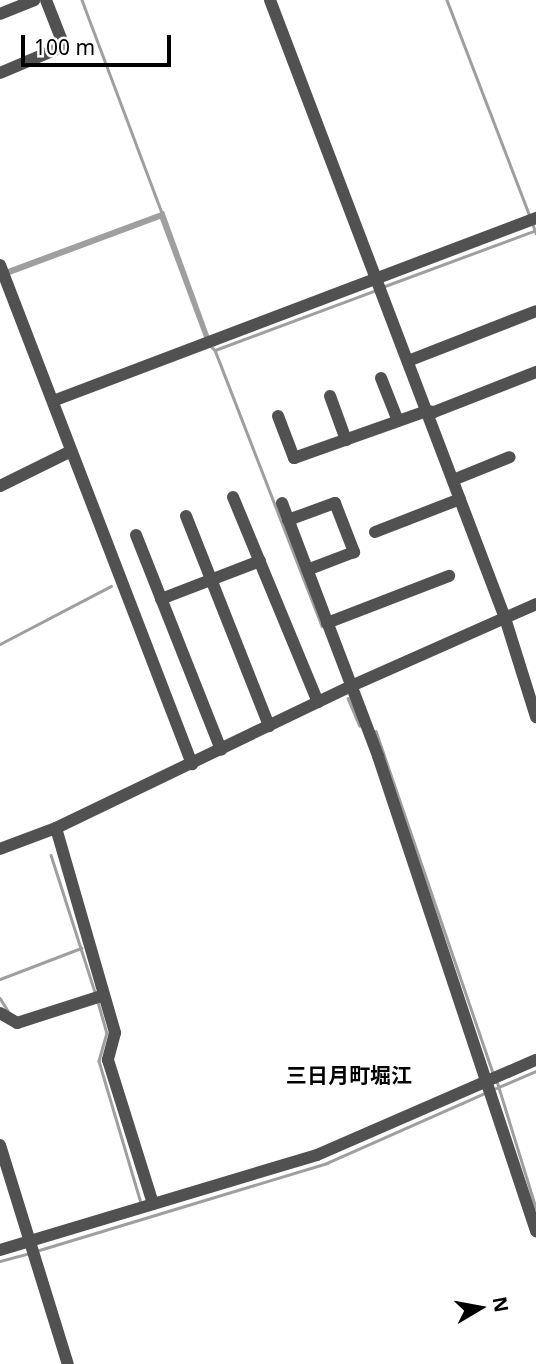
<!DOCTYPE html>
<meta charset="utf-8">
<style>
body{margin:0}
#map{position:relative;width:536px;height:1364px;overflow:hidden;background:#fff;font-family:"Noto Sans","Noto Sans JP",sans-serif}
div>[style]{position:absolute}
.water>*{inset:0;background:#9f9f9f}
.stream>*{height:2.5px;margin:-1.25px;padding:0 1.25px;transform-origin:1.25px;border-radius:1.25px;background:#9f9f9f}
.minor>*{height:12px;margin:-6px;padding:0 6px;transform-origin:6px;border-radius:6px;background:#515151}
span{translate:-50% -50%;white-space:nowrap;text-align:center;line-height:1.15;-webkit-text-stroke:7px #fff;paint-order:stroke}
.quarter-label{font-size:21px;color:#000;font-weight:700}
.north{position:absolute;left:445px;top:1273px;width:70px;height:70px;-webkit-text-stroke:5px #fff;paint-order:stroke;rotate:80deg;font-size:19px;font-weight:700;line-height:28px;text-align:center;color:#000}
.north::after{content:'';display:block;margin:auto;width:24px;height:32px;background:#000;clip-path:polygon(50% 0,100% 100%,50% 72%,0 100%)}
.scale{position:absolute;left:21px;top:35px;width:150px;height:32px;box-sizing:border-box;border:4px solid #000;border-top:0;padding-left:9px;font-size:21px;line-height:24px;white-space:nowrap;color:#000;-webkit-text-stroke:5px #fff;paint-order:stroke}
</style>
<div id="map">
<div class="water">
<i style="clip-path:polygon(164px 211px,210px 338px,205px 340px,160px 219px,7px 276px,5px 270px)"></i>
</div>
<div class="stream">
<i style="left:82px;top:0;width:228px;rotate:69.4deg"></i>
<i style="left:447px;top:0;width:231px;rotate:69deg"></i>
<i style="left:532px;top:222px;width:12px;rotate:70deg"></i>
<i style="left:385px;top:286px;width:161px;rotate:-20.3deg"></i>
<i style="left:210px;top:345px;width:7px;rotate:45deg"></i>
<i style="left:215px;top:350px;width:172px;rotate:-20.4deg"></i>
<i style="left:215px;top:350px;width:296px;rotate:68.8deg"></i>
<i style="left:0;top:644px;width:125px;rotate:-27.6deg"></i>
<i style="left:348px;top:698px;width:30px;rotate:67deg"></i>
<i style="left:376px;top:731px;width:364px;rotate:71.1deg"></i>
<i style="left:51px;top:855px;width:144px;rotate:72.2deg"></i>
<i style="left:0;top:979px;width:87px;rotate:-20.9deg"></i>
<i style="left:0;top:998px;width:15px;rotate:58deg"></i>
<i style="left:98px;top:1002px;width:32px;rotate:74deg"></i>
<i style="left:107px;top:1033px;width:29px;rotate:106deg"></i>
<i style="left:99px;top:1061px;width:148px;rotate:73.5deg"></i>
<i style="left:497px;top:1081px;width:133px;rotate:72.9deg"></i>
<i style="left:494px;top:1089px;width:46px;rotate:-23.2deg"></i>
<i style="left:36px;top:1251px;width:304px;rotate:-16.8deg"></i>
<i style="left:327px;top:1163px;width:173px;rotate:-23.9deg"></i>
<i style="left:0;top:1261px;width:31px;rotate:-15deg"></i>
</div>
<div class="minor">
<i style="left:270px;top:0;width:661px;rotate:69.18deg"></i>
<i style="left:505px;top:618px;width:104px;rotate:72.6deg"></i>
<i style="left:0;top:14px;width:37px;rotate:-22deg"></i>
<i style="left:0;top:73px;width:69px;rotate:-22.9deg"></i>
<i style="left:64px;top:46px;width:49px;rotate:-111.4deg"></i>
<i style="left:0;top:265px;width:535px;rotate:68.95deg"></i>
<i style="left:408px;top:361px;width:137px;rotate:-21.3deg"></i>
<i style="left:381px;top:378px;width:46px;rotate:68.4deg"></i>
<i style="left:330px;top:396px;width:47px;rotate:70deg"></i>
<i style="left:53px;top:401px;width:517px;rotate:-20.75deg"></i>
<i style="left:278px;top:416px;width:45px;rotate:69.1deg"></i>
<i style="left:294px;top:458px;width:141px;rotate:-19.5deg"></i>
<i style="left:427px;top:411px;width:7px;rotate:8deg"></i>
<i style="left:434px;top:412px;width:110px;rotate:-21.4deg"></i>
<i style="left:453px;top:480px;width:61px;rotate:-22deg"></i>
<i style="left:0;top:486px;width:77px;rotate:-26.2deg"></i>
<i style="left:233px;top:497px;width:222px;rotate:67.5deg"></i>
<i style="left:282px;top:503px;width:271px;rotate:69.2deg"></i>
<i style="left:378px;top:756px;width:501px;rotate:71.6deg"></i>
<i style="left:186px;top:516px;width:226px;rotate:68.4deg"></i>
<i style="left:288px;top:520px;width:50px;rotate:-19.9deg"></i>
<i style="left:335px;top:503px;width:53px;rotate:68.8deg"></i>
<i style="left:354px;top:552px;width:50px;rotate:159deg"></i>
<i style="left:375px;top:532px;width:91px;rotate:-21.2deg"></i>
<i style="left:136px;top:535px;width:231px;rotate:68.4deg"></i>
<i style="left:161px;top:599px;width:106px;rotate:-21deg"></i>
<i style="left:327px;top:623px;width:131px;rotate:-21.1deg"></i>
<i style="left:56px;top:828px;width:213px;rotate:73.9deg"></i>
<i style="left:115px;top:1033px;width:28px;rotate:105deg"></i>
<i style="left:108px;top:1060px;width:151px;rotate:72.6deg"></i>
<i style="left:0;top:849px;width:60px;rotate:-20.6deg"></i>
<i style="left:56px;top:828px;width:325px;rotate:-25.7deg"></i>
<i style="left:349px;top:687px;width:205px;rotate:-23.9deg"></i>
<i style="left:0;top:1013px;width:20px;rotate:30deg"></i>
<i style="left:17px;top:1023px;width:91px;rotate:-17.8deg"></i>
<i style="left:0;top:1145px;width:229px;rotate:72.8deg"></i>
<i style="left:0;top:1250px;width:331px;rotate:-16.7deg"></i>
<i style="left:317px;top:1155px;width:239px;rotate:-23.5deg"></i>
</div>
<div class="quarter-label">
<span style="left:349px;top:1075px">三日月町堀江</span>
</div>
<div class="north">N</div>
<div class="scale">100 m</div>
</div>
